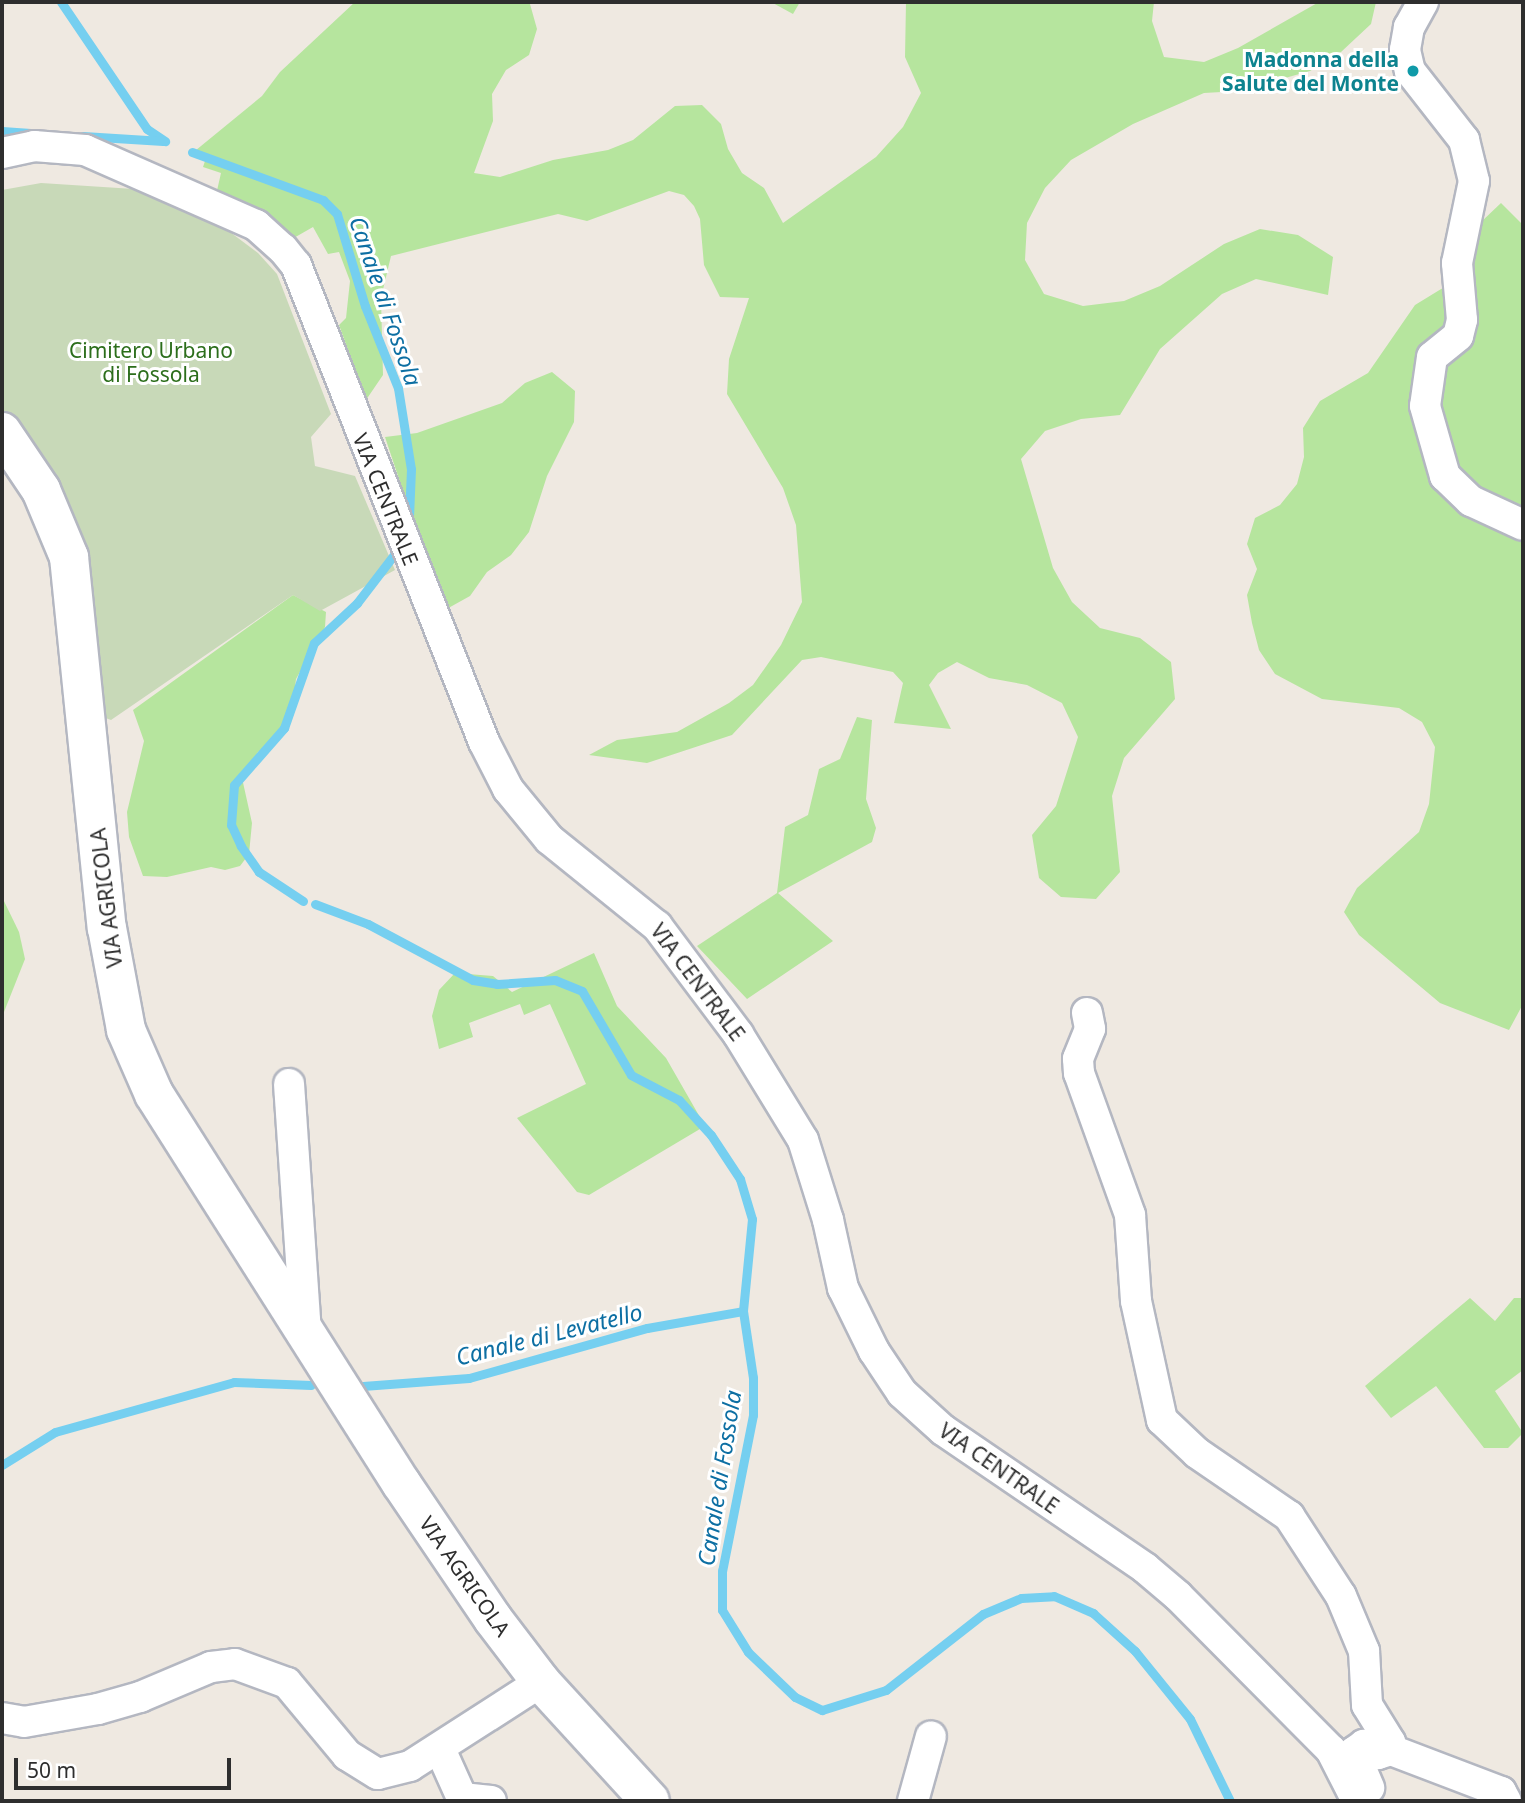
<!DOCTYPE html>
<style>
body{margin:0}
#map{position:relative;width:1525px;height:1803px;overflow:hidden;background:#efe9e1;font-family:"Noto Sans",sans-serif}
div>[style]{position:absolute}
.green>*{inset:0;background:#b6e59e}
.cemetery>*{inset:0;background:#c8d9b8}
.stream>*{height:9px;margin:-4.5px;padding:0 4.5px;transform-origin:4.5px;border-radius:4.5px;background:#75cff0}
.roads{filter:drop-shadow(2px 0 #b4b7c1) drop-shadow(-2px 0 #b4b7c1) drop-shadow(0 2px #b4b7c1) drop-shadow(0 -2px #b4b7c1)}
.street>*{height:30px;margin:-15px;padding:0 15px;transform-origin:15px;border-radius:15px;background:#fff}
.secondary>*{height:38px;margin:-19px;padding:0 19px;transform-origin:19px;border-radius:19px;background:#fff}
.dots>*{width:19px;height:19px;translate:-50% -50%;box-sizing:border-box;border:4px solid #fff;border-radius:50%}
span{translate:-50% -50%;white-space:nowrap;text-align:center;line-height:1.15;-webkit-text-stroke:6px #fff;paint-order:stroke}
.culture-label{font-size:21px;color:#0d838f;font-weight:700}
.right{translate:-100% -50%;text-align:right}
.park-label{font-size:21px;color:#2c6e1b}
.street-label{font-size:21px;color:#2e2e2e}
.water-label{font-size:23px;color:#0d6fa3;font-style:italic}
.frame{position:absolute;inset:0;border:4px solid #2e2e2e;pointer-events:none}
.scale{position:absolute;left:14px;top:1758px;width:217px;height:32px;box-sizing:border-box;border:4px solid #2e2e2e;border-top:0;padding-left:9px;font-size:21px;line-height:24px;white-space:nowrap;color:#2e2e2e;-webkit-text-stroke:5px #fff;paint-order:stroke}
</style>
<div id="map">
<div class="green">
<i style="clip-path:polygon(355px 2px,553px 2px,530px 4px,537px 29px,529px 55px,506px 70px,492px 94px,493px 121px,474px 173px,500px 177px,553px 160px,608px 150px,633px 140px,675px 106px,702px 105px,721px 124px,728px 149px,742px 173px,764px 188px,783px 223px,876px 157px,903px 127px,921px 93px,905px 57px,906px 2px,1154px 2px,1152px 21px,1164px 57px,1204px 62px,1238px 48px,1319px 2px,1376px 2px,1371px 24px,1341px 52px,1310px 71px,1239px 91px,1204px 93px,1133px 124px,1071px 160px,1045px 188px,1027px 223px,1025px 260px,1044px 294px,1083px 306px,1124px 301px,1160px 286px,1224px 244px,1260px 229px,1298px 235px,1333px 257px,1328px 295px,1256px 279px,1222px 294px,1160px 349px,1120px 415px,1081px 419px,1045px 431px,1021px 459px,1053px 568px,1072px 602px,1100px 628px,1140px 638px,1171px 662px,1175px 699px,1124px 758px,1112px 796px,1120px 872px,1096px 899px,1061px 897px,1039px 878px,1032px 835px,1056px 806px,1078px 737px,1062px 703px,1027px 685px,989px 678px,957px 662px,938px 673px,929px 685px,951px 729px,894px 723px,903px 683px,893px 672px,821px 657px,802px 660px,732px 735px,647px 763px,589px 755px,617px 740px,677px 732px,729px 703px,753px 685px,781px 645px,802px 602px,796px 525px,783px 488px,727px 394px,729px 359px,749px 298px,720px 297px,704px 265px,700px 219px,694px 206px,684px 195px,669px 191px,587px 221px,558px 214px,391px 256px,381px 298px,383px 375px,366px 400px,339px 325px,346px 318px,350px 281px,339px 252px,328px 254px,313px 227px,292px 239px,216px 195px,221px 173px,203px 167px,205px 161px,190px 155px,262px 96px,280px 72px)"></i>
<i style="clip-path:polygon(771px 2px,800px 2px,793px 14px)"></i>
<i style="clip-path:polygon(1501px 203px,1523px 225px,1523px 1004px,1509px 1030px,1440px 1003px,1359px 935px,1344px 912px,1357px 888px,1419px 832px,1429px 804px,1435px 747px,1422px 722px,1399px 708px,1322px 699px,1275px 674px,1259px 650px,1252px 623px,1247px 595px,1257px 569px,1247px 544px,1255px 518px,1280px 505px,1297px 484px,1304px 457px,1303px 428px,1320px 401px,1368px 373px,1415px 305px,1464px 275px,1481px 222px)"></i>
<i style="clip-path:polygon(552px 372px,575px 391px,574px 422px,547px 476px,529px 532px,511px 555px,487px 572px,470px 596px,443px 611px,385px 437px,417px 433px,502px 403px,525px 383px)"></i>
<i style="clip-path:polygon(293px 595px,326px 612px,325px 627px,296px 679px,291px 723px,283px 735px,258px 752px,242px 778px,252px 823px,249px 854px,240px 866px,225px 870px,211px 867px,167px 877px,143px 876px,129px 837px,127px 812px,144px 741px,133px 710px)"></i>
<i style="clip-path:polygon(857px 717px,872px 720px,866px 799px,876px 828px,872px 842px,778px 893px,833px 941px,747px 999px,697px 946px,777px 893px,785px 827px,808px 815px,819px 769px,840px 759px)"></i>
<i style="clip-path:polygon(2px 897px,19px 932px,25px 959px,2px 1017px)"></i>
<i style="clip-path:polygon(594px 953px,617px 1006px,666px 1058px,705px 1126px,589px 1195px,577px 1192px,517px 1118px,586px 1084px,550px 1004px,524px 1015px,520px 1004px,469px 1023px,473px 1037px,439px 1049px,432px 1016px,439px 990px,455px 973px,493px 976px,512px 992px)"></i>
<i style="clip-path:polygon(1470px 1298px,1495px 1321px,1514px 1298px,1523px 1298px,1523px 1370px,1495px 1391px,1523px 1433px,1508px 1448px,1484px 1448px,1436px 1386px,1391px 1418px,1365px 1386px)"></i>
</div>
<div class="cemetery">
<i style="clip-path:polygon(41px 183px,134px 189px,230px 232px,258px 253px,277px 274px,331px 414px,311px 437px,315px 466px,355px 476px,395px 570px,320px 611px,293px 595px,111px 720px,92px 713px,85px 596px,2px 413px,2px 190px)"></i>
</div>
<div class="stream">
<i style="left:61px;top:2px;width:153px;rotate:55.9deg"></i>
<i style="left:147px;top:129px;width:22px;rotate:34deg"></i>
<i style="left:2px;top:131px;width:32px;rotate:4deg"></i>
<i style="left:83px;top:136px;width:80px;rotate:3.6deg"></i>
<i style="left:192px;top:152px;width:140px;rotate:20.1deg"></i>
<i style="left:323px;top:200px;width:20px;rotate:45deg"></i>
<i style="left:337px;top:214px;width:96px;rotate:73.1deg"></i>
<i style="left:365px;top:306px;width:88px;rotate:68.1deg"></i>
<i style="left:398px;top:388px;width:82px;rotate:80.9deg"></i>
<i style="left:411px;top:469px;width:47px;rotate:92.4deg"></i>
<i style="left:303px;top:901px;width:53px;rotate:-146.6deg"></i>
<i style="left:259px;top:872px;width:32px;rotate:-125deg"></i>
<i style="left:241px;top:846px;width:23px;rotate:-115deg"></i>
<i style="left:231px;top:825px;width:40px;rotate:-85.7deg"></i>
<i style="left:234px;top:785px;width:76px;rotate:-48.7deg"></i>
<i style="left:284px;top:728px;width:90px;rotate:-70.6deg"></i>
<i style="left:314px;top:643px;width:59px;rotate:-42.9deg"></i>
<i style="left:357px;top:603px;width:64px;rotate:-52.6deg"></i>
<i style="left:315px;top:904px;width:57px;rotate:20.7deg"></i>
<i style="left:368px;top:924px;width:119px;rotate:28.1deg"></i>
<i style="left:473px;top:980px;width:24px;rotate:9deg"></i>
<i style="left:497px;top:984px;width:58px;rotate:-3.9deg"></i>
<i style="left:555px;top:980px;width:29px;rotate:22deg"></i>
<i style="left:582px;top:991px;width:97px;rotate:59.7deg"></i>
<i style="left:631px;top:1075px;width:54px;rotate:27.5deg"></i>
<i style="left:679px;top:1100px;width:47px;rotate:47.6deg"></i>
<i style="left:711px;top:1135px;width:53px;rotate:56.6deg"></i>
<i style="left:740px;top:1179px;width:42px;rotate:73.3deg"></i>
<i style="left:752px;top:1219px;width:92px;rotate:95.6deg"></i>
<i style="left:743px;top:1311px;width:68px;rotate:81.5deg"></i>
<i style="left:753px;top:1378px;width:37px;rotate:90deg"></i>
<i style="left:753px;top:1415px;width:159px;rotate:101.2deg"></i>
<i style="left:722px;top:1571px;width:39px;rotate:90deg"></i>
<i style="left:722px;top:1610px;width:49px;rotate:58.2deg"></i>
<i style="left:748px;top:1652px;width:65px;rotate:43.8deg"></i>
<i style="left:795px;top:1697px;width:30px;rotate:26deg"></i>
<i style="left:822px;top:1710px;width:67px;rotate:-17.4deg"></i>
<i style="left:886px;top:1690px;width:123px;rotate:-38.1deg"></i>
<i style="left:983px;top:1614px;width:41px;rotate:-22.8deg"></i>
<i style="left:1021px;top:1598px;width:33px;rotate:-3deg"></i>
<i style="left:1054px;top:1596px;width:43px;rotate:23.6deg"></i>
<i style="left:1093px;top:1613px;width:57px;rotate:42.1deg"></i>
<i style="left:1135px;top:1651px;width:87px;rotate:51deg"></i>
<i style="left:1190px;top:1719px;width:91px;rotate:64deg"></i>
<i style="left:363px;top:1386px;width:106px;rotate:-4.3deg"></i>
<i style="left:469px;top:1378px;width:185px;rotate:-15.7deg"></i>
<i style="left:647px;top:1328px;width:97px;rotate:-10deg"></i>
<i style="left:2px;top:1465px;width:62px;rotate:-31.9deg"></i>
<i style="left:55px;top:1432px;width:186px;rotate:-15.6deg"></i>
<i style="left:234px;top:1382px;width:77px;rotate:2.2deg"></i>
</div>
<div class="roads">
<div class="street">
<i style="left:1423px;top:2px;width:29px;rotate:119deg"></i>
<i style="left:1409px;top:27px;width:23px;rotate:100deg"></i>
<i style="left:1405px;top:50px;width:22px;rotate:77deg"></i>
<i style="left:1410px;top:71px;width:88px;rotate:52deg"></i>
<i style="left:1464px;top:140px;width:42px;rotate:76.3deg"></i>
<i style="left:1474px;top:181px;width:84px;rotate:101.7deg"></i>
<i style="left:1457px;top:263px;width:57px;rotate:85deg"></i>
<i style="left:1462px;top:320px;width:16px;rotate:104deg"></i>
<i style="left:1458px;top:336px;width:33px;rotate:141deg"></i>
<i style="left:1432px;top:357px;width:49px;rotate:98.1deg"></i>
<i style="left:1425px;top:406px;width:73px;rotate:74.1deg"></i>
<i style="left:1445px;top:476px;width:36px;rotate:44deg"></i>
<i style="left:1471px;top:501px;width:57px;rotate:24.8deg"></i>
<i style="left:2px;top:153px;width:33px;rotate:-12deg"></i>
<i style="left:34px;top:146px;width:51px;rotate:4.5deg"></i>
<i style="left:85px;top:150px;width:187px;rotate:23.7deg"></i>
<i style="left:256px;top:225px;width:36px;rotate:42deg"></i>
<i style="left:283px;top:249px;width:21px;rotate:51deg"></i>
<i style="left:296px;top:265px;width:513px;rotate:68.49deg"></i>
<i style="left:484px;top:742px;width:53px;rotate:62.9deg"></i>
<i style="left:508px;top:789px;width:65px;rotate:50.6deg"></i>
<i style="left:549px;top:839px;width:139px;rotate:38.9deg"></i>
<i style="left:657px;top:926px;width:135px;rotate:53.1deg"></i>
<i style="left:738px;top:1034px;width:124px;rotate:58.5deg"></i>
<i style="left:803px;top:1140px;width:84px;rotate:72.6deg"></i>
<i style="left:828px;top:1220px;width:70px;rotate:77.6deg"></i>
<i style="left:843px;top:1288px;width:70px;rotate:63.8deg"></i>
<i style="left:874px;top:1351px;width:50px;rotate:56.3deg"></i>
<i style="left:902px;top:1393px;width:55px;rotate:42.1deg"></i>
<i style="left:943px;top:1430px;width:245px;rotate:34.3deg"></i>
<i style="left:1145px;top:1568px;width:43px;rotate:40.3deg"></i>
<i style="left:1178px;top:1596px;width:217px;rotate:45.2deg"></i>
<i style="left:1331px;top:1750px;width:57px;rotate:63deg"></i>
<i style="left:1087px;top:1013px;width:16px;rotate:79deg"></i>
<i style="left:1090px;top:1029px;width:32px;rotate:112deg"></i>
<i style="left:1078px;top:1059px;width:14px;rotate:86deg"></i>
<i style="left:1079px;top:1073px;width:151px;rotate:70.2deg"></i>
<i style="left:1130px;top:1215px;width:86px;rotate:86deg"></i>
<i style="left:1136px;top:1301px;width:122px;rotate:77.7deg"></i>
<i style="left:1162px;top:1420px;width:48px;rotate:43.3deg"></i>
<i style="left:1197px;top:1453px;width:112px;rotate:34.4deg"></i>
<i style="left:1289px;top:1516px;width:95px;rotate:57deg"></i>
<i style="left:1341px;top:1596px;width:60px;rotate:67.3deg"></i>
<i style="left:1364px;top:1651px;width:54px;rotate:86.8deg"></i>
<i style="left:1367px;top:1705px;width:44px;rotate:58.1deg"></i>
<i style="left:1390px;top:1742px;width:8px;rotate:83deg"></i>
<i style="left:1391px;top:1750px;width:14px;rotate:163deg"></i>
<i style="left:1378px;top:1754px;width:17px;rotate:-147deg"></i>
<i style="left:1364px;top:1745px;width:12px;rotate:145deg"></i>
<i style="left:1354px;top:1752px;width:39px;rotate:67deg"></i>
<i style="left:289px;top:1084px;width:249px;rotate:86.1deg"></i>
<i style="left:2px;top:1718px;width:22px;rotate:10deg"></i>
<i style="left:24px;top:1722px;width:75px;rotate:-10deg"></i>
<i style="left:98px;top:1709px;width:44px;rotate:-15.9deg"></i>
<i style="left:140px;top:1697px;width:77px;rotate:-22.9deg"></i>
<i style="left:211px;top:1667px;width:24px;rotate:-7deg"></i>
<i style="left:235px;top:1664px;width:55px;rotate:20.1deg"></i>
<i style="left:287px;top:1683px;width:94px;rotate:50.2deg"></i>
<i style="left:347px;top:1755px;width:36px;rotate:32deg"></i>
<i style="left:378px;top:1774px;width:33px;rotate:-14deg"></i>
<i style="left:410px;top:1766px;width:156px;rotate:-32.7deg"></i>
<i style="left:440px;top:1749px;width:54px;rotate:65.8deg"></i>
<i style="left:462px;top:1798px;width:29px;rotate:6deg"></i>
<i style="left:1391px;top:1750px;width:118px;rotate:20.9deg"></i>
<i style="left:1501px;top:1792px;width:10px;rotate:61deg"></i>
<i style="left:913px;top:1801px;width:67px;rotate:-74.5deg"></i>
</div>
<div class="secondary">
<i style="left:2px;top:432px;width:70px;rotate:56.1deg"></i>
<i style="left:41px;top:490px;width:73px;rotate:67.3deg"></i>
<i style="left:69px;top:557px;width:373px;rotate:84.2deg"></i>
<i style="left:107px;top:928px;width:104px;rotate:79.4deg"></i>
<i style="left:126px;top:1030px;width:70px;rotate:66.4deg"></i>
<i style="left:154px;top:1094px;width:461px;rotate:57.6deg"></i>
<i style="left:401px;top:1483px;width:164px;rotate:55.9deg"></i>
<i style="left:493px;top:1619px;width:79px;rotate:52.7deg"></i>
<i style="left:541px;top:1682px;width:161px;rotate:47.5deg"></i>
</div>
</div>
<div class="dots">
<i style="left:1413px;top:71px;background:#0f9aa8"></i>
</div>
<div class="culture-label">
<span class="right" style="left:1399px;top:71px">Madonna della<br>Salute del Monte</span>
</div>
<div class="park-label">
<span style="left:151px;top:362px">Cimitero Urbano<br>di Fossola</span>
</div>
<div class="street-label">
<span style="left:386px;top:499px;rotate:68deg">VIA CENTRALE</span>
<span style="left:106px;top:898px;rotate:-97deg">VIA AGRICOLA</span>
<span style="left:698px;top:982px;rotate:53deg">VIA CENTRALE</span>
<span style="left:999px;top:1468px;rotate:35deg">VIA CENTRALE</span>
<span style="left:465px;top:1576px;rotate:55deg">VIA AGRICOLA</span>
</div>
<div class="water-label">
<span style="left:386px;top:301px;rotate:71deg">Canale di Fossola</span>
<span style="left:549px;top:1334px;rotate:-14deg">Canale di Levatello</span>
<span style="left:719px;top:1478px;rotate:-81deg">Canale di Fossola</span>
</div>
<div class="frame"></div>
<div class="scale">50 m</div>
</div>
